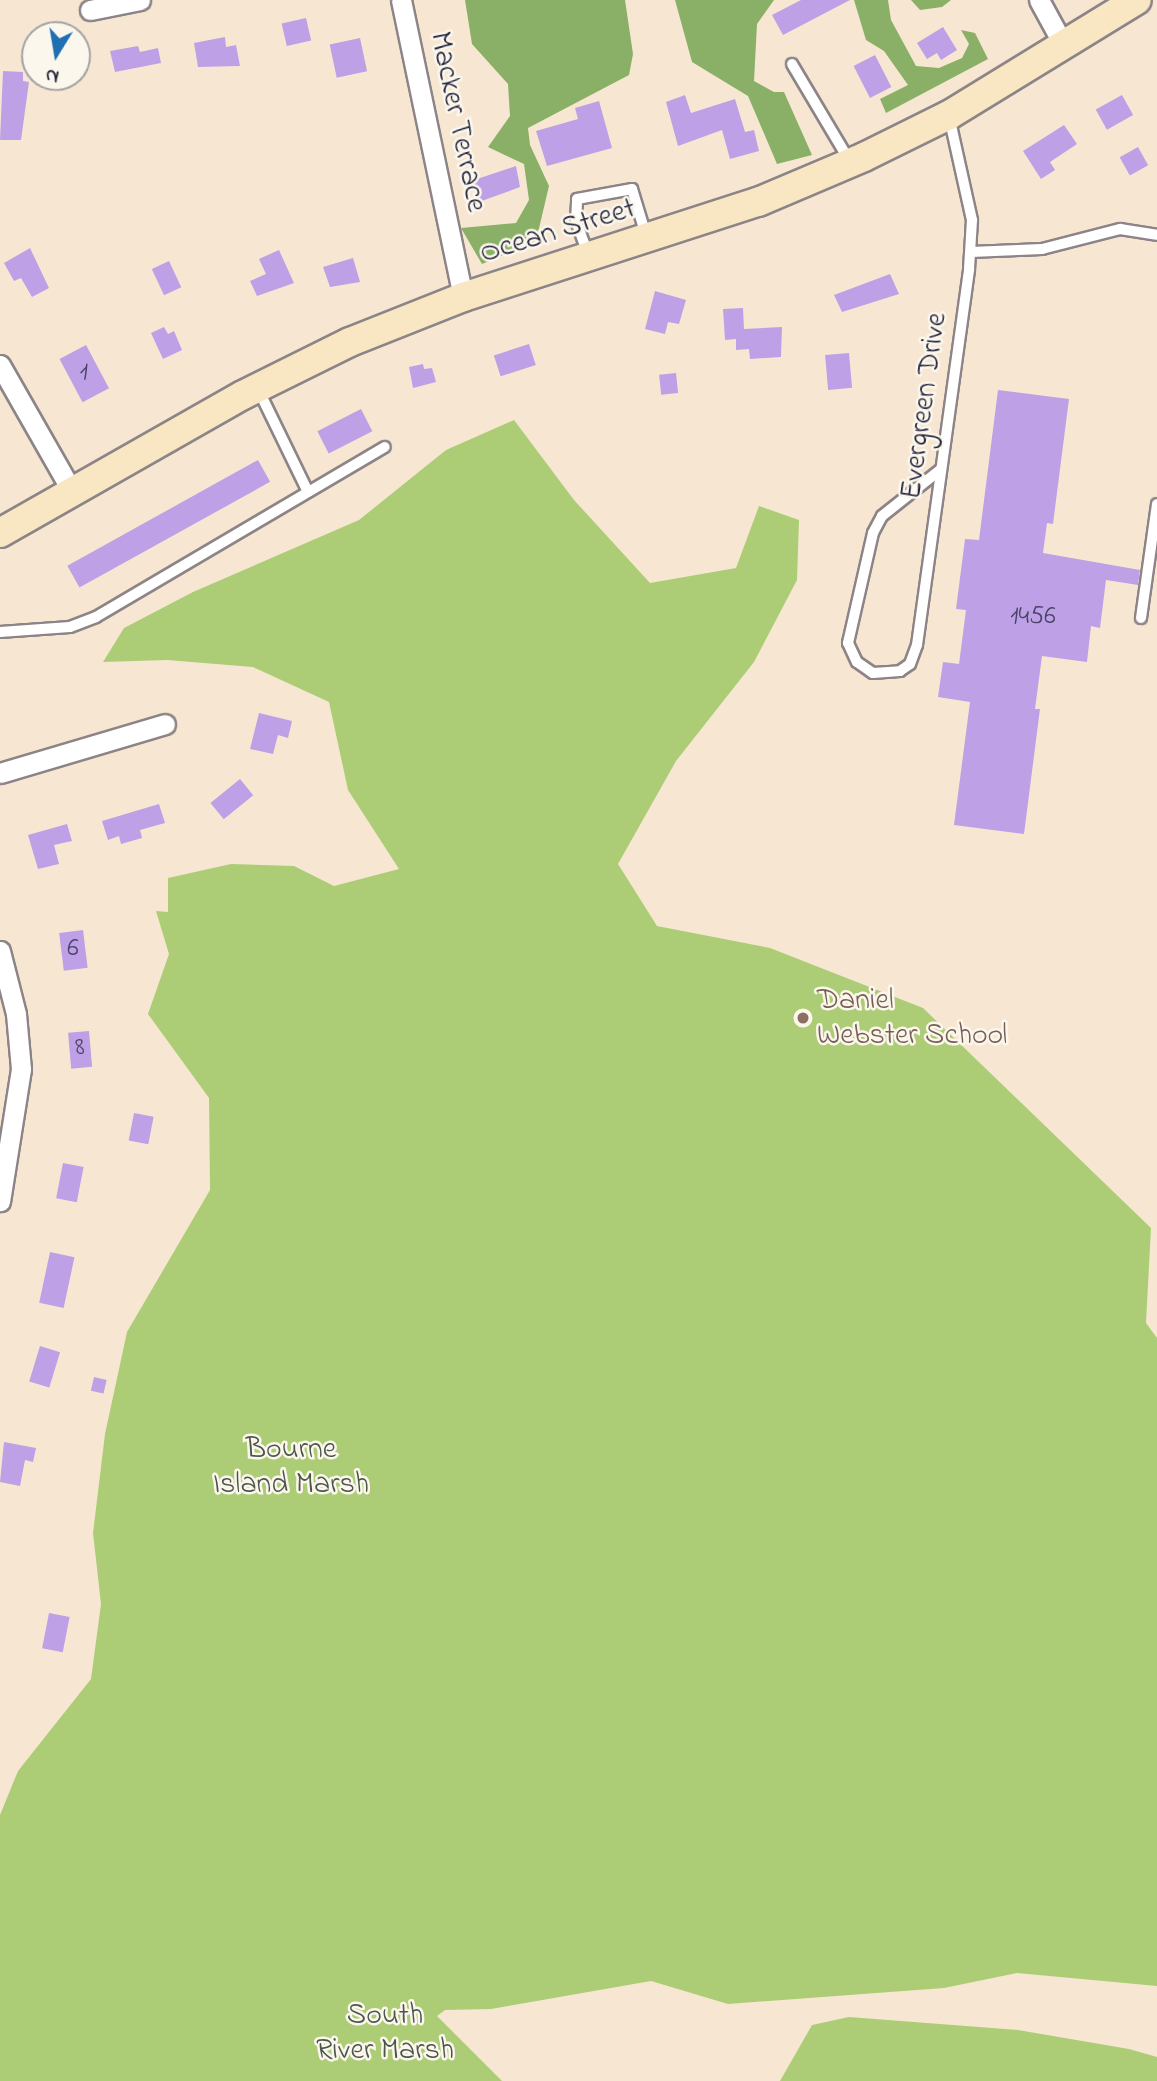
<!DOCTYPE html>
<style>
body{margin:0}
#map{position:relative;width:1157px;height:2081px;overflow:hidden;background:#f7e7d2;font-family:"Indie Flower",sans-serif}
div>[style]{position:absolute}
.green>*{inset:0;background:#accd75}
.forest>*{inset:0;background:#89b066}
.building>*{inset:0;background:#bda0e6;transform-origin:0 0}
.roads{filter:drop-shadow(2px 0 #8c8486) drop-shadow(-2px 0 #8c8486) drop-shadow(0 2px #8c8486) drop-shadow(0 -2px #8c8486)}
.service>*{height:10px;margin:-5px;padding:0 5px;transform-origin:5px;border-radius:5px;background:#fff}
.minor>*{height:19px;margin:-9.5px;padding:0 9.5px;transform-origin:9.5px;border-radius:9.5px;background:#fff}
.secondary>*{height:28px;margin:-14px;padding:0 14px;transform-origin:14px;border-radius:14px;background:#f9e7c3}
.dots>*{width:19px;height:19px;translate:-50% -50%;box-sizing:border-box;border:4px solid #fbf7ec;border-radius:50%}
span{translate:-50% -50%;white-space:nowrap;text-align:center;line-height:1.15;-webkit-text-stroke:5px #fbf7ec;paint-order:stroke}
.number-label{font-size:26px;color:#494266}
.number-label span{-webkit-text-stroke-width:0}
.street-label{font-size:30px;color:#22223b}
.education-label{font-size:30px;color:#785e54}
.left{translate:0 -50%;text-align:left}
.park-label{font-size:30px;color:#4b554c}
.north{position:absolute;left:21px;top:21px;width:70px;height:70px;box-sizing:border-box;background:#fbf7ec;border:2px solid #a4a2a5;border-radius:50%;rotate:191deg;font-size:19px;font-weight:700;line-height:28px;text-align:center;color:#22223b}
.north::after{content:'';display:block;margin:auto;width:24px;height:32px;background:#1f6fb2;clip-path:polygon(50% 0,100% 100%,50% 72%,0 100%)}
</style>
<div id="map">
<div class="green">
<i style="clip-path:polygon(514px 420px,574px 500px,650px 583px,736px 568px,759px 506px,799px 520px,797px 580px,754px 662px,676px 761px,618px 864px,657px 926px,770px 948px,923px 1008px,1151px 1228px,1146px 1323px,1157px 1338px,1157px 1986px,1017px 1973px,944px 1988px,728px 2004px,651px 1981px,491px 2009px,445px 2010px,437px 2016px,502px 2081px,0 2081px,0 1815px,18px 1771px,91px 1679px,101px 1604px,93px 1533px,105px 1434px,127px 1332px,210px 1190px,209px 1098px,148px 1014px,169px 954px,156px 911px,168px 912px,168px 878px,231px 864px,294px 866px,334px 886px,399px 869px,348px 790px,329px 702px,253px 667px,167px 660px,103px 662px,124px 628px,193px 592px,359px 520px,446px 450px)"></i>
<i style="clip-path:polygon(849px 2017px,1018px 2030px,1129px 2049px,1157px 2057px,1157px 2081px,780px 2081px,812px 2025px)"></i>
</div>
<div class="forest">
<i style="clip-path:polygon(465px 0,625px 0,633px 54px,629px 75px,528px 128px,530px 145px,549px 186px,536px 241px,482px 264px,461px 228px,516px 223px,529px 200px,524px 164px,488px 147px,510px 116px,508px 84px,472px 44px)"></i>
<i style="clip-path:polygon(675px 0,774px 0,757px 24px,754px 81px,774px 92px,784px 92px,812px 155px,777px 164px,748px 96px,692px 62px)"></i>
<i style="clip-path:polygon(854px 0,888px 0,891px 20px,916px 66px,939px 68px,962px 58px,969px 44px,961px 30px,975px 33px,988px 59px,886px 113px,880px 99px,908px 85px,884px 51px,866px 40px)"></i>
<i style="clip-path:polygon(911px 0,951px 0,942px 7px,920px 10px)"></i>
</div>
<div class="building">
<i style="clip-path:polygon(801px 0,850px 0,783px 35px,772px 15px)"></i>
<i style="left:306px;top:18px;width:23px;height:25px;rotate:77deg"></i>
<i style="clip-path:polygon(943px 27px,957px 50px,941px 60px,937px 53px,927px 59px,917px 43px)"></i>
<i style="clip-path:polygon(225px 37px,226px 47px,236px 45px,240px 66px,198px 67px,194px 43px)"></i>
<i style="left:360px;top:38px;width:34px;height:31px;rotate:78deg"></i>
<i style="clip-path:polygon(138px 46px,140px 52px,158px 48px,161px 63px,115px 72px,110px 51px)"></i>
<i style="left:875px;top:55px;width:36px;height:24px;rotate:63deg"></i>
<i style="clip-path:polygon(3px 71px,23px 72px,23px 81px,29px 82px,21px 140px,0 140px)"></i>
<i style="clip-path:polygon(685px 95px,691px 113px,735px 99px,745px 132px,754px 130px,759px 151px,730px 159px,722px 130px,678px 146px,666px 102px)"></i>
<i style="left:1122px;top:95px;width:23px;height:30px;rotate:61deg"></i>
<i style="clip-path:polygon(599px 101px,612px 148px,547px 166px,536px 131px,578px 119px,575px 108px)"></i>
<i style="clip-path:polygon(1064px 125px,1077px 144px,1050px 162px,1055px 170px,1041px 179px,1023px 151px)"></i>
<i style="left:1138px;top:147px;width:21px;height:21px;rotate:61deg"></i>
<i style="clip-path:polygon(516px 166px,520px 187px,479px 202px,474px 180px)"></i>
<i style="clip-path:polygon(30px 248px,49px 288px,32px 297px,21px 278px,14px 281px,4px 263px)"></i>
<i style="clip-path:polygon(279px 250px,294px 283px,257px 296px,250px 281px,266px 274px,259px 259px)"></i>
<i style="clip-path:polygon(353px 258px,360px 282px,330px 287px,323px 267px)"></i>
<i style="left:169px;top:261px;width:29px;height:19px;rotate:65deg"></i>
<i style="clip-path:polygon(890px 274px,899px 294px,842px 312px,834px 295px)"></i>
<i style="clip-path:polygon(655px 291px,686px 300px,679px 324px,668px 322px,665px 334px,645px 329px)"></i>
<i style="clip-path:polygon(743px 308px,744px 329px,782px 327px,781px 357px,750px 359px,749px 349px,736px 350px,736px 339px,725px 340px,723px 309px)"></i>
<i style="clip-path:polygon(164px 327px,168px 334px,174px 331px,182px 350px,163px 359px,151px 333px)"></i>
<i style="left:529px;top:344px;width:22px;height:37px;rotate:72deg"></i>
<i style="left:86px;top:345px;width:49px;height:30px;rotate:62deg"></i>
<i style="left:849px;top:353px;width:35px;height:24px;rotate:85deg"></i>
<i style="clip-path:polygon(423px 364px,424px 369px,432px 368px,436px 382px,413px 388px,409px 367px)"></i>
<i style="left:676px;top:373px;width:20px;height:17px;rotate:84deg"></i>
<i style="clip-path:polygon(998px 390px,1069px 399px,1053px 524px,1047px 523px,1043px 553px,1140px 570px,1138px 585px,1106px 580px,1100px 628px,1091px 626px,1087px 662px,1042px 656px,1035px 709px,1040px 709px,1024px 834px,954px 825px,970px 702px,938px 697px,943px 662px,959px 664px,966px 610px,956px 609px,965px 539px,979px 540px)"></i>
<i style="left:361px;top:409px;width:25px;height:49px;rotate:63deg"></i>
<i style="left:258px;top:460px;width:25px;height:218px;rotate:61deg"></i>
<i style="clip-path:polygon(259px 713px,292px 721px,288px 738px,278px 735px,273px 754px,250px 749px)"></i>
<i style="left:240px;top:779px;width:21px;height:38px;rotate:51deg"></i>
<i style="clip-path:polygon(159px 804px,165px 823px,140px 830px,142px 838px,121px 844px,119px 836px,108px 840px,102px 821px)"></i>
<i style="clip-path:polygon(67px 824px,72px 841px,54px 845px,59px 864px,38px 869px,28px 835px)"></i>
<i style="left:83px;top:930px;width:38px;height:24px;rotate:83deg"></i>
<i style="left:89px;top:1031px;width:36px;height:21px;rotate:85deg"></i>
<i style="left:134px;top:1113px;width:20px;height:28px;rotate:11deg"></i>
<i style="left:63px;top:1163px;width:21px;height:36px;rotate:11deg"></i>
<i style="left:50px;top:1252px;width:25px;height:52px;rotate:12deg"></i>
<i style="left:40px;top:1346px;width:21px;height:37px;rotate:17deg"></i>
<i style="left:94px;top:1377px;width:13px;height:14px;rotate:13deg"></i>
<i style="clip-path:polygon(4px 1442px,36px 1448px,33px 1462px,25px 1460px,20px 1486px,0 1482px)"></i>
<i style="left:49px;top:1613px;width:21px;height:36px;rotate:11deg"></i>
</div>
<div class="roads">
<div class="service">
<i style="left:792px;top:64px;width:112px;rotate:59.3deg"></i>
<i style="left:971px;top:252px;width:71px;rotate:-2.4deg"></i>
<i style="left:1042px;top:249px;width:81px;rotate:-14.4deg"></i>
<i style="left:1120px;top:229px;width:37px;rotate:9deg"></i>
<i style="left:588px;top:254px;width:35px;rotate:-110deg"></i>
<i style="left:576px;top:221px;width:22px;rotate:-87deg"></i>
<i style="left:577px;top:199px;width:56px;rotate:-10.3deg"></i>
<i style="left:632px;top:189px;width:48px;rotate:73.1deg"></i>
<i style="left:258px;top:389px;width:114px;rotate:64.1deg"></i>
<i style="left:940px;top:470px;width:74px;rotate:141.6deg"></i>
<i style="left:882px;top:516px;width:19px;rotate:118deg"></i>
<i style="left:873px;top:533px;width:113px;rotate:102.8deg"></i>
<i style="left:848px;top:643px;width:21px;rotate:65deg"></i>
<i style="left:857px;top:662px;width:19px;rotate:35deg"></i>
<i style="left:873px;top:673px;width:27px;rotate:-4deg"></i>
<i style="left:900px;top:671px;width:12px;rotate:-35deg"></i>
<i style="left:910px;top:664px;width:20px;rotate:-70deg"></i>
<i style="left:917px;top:645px;width:380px;rotate:-82.1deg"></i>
<i style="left:969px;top:269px;width:49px;rotate:-86.5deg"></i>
<i style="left:972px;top:220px;width:107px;rotate:-102.5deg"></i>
<i style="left:1141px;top:618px;width:115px;rotate:-82deg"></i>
<i style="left:0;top:632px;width:70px;rotate:-4.1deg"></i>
<i style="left:70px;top:627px;width:28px;rotate:-21deg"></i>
<i style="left:96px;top:617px;width:335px;rotate:-30.5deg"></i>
</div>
<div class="minor">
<i style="left:401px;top:0;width:303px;rotate:78.2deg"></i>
<i style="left:1039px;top:0;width:50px;rotate:61.4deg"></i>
<i style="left:90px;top:10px;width:51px;rotate:-11.3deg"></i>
<i style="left:0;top:365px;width:147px;rotate:60.3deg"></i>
<i style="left:0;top:773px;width:172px;rotate:-16.5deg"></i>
<i style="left:0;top:951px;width:65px;rotate:75.7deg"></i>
<i style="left:16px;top:1014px;width:55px;rotate:84.8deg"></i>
<i style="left:21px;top:1069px;width:134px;rotate:99deg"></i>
</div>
<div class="secondary">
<i style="left:0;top:533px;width:279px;rotate:-29.6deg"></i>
<i style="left:243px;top:395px;width:119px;rotate:-26.4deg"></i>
<i style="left:350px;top:342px;width:122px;rotate:-21.7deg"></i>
<i style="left:463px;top:297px;width:310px;rotate:-17.9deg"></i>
<i style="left:758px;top:202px;width:115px;rotate:-23deg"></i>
<i style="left:864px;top:157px;width:95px;rotate:-26.3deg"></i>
<i style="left:949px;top:115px;width:220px;rotate:-31.5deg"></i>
</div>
</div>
<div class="dots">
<i style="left:803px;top:1018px;background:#8d6e63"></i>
</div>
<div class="number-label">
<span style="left:84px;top:374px">1</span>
<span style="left:1033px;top:618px">1456</span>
<span style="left:73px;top:950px">6</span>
<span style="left:80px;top:1049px">8</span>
</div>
<div class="street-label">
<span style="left:457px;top:122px;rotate:78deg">Macker Terrace</span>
<span style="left:558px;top:232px;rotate:-17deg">Ocean Street</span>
<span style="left:925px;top:406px;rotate:-82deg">Evergreen Drive</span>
</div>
<div class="education-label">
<span class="left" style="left:817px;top:1018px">Daniel<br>Webster School</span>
</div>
<div class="park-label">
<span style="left:291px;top:1467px">Bourne<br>Island Marsh</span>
<span style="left:385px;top:2033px">South<br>River Marsh</span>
</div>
<div class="north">N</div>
</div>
